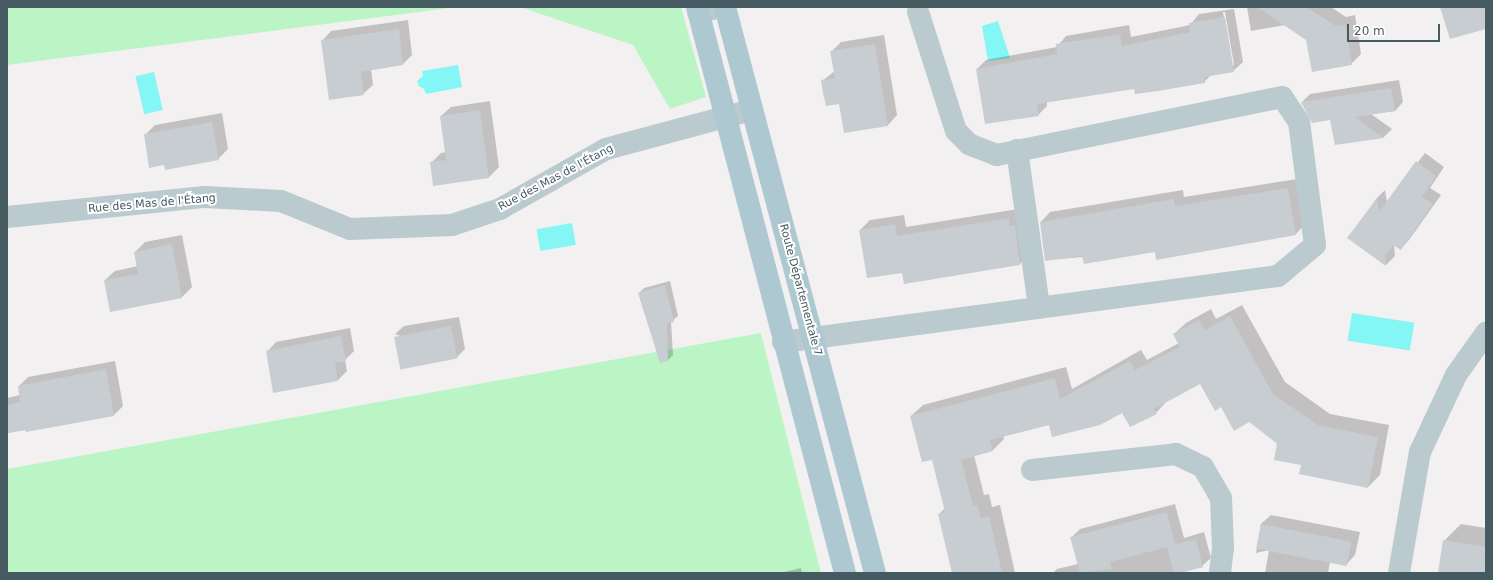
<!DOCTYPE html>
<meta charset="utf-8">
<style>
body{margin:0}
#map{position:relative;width:1493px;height:580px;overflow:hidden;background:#f3f0f1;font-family:"DejaVu Sans",sans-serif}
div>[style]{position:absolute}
.green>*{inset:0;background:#bbf5c5}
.water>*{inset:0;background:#83f6f5;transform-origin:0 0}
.shadow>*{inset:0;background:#0003}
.building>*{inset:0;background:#c7cdd1;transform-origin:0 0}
.minor>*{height:22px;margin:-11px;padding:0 11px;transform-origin:11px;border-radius:11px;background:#bacacf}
.major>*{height:22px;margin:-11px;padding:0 11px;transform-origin:11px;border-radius:11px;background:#aec8d2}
span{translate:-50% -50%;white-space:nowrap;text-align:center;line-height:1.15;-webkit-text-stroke:4px #fff;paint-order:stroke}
.street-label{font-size:11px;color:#465a61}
.frame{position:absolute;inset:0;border:8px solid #465a61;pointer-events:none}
.scale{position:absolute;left:1347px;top:24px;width:93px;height:18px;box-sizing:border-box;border:2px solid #465a61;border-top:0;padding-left:5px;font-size:12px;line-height:14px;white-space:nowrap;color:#465a61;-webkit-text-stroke:3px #fff;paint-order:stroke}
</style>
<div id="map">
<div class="green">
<i style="clip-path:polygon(7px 7px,457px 7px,7px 65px)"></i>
<i style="clip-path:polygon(520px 7px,681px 7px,706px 97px,670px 109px,633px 45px)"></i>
<i style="clip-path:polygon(761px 333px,821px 573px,7px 573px,7px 469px)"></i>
</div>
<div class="water">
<i style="clip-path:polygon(998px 21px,1010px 58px,988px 61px,982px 26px)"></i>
<i style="clip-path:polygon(458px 65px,462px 87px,426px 94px,424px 89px,419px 86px,417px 81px,423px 76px,422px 71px)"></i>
<i style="left:154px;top:72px;width:39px;height:19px;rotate:77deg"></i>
<i style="left:572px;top:223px;width:22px;height:36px;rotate:80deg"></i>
<i style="left:1352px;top:313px;width:63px;height:28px;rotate:9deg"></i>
</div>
<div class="shadow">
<i style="clip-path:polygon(1247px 7px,1331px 7px,1346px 17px,1355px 15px,1361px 54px,1351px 64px,1285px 25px,1251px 31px)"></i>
<i style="clip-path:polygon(evenodd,1234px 9px,1243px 62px,1233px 71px,1211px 75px,1204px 82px,1135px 87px,1047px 102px,1047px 106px,1038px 115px,977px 69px,986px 60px,1057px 47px,1066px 36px,1129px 25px,1131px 37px,1190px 25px,1199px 14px,1234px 9px,1223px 12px,1225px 12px,1234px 65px,1232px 65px,1223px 12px)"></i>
<i style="clip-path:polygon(408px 20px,412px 55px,403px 64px,371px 69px,373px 85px,363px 94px,322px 41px,331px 31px)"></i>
<i style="clip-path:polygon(884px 35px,897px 115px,888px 125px,840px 103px,822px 81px,835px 71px,832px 51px,841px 42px)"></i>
<i style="clip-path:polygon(1399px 80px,1403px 102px,1395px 111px,1371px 114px,1392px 129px,1384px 137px,1335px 144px,1331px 119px,1302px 102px,1310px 94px)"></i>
<i style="clip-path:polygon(490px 101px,499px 167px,489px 177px,431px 163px,441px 153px,446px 152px,441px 116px,451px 107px)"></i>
<i style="clip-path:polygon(222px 113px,228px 149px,218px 159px,145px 135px,155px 125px)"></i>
<i style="clip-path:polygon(1425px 153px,1444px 167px,1430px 188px,1441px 195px,1409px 240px,1400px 249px,1394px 244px,1395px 256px,1386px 265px,1349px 238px,1377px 198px,1385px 190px,1387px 202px)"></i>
<i style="clip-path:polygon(1297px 179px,1305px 224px,1296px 234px,1156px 251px,1046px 260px,1041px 222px,1050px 212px,1183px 190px,1184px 197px)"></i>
<i style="clip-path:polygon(1018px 209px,1029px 254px,1020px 264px,905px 283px,903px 272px,860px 230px,870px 220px,904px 215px,906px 227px)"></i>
<i style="clip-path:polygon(182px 235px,192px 287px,182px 297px,105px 280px,115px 271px,138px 266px,135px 252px,145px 242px)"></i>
<i style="clip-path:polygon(670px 281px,678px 316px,671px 322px,673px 355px,668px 360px,639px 293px,644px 288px)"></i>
<i style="clip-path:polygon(1242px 305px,1285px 382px,1330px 414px,1389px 425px,1380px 475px,1368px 487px,1302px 464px,1249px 421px,1221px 405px,1201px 382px,1167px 401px,1156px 413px,1123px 411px,1049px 424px,1003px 435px,1004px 439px,993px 450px,974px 455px,984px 495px,989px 494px,992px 507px,1000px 505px,1015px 573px,967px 573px,939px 514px,945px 508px,933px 458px,911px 416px,923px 405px,1066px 367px,1072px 389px,1141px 350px,1147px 360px,1179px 343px,1174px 334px,1186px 323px,1211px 309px,1216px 319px)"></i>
<i style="clip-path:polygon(459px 317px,465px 349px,457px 357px,395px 334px,404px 326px)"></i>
<i style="clip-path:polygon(350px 328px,354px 351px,345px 360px,347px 371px,338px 380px,274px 392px,267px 352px,276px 342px)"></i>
<i style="clip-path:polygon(115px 361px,123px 406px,114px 415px,7px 433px,7px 398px,20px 395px,19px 386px,28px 377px)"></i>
<i style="clip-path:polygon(1175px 504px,1184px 538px,1204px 532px,1211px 558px,1202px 566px,1175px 573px,1053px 573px,1057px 569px,1078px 564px,1072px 537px,1080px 529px)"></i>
<i style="clip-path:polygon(1271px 515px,1360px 532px,1355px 555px,1346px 565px,1330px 562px,1328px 573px,1265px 573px,1269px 550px,1256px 553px,1261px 524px)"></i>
<i style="clip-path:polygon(1461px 524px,1486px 528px,1486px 573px,1439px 573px,1444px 541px)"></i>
<i style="clip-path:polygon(801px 568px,802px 573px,780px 573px)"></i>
</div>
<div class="building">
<i style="clip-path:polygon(1257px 7px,1306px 7px,1336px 26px,1345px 25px,1352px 65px,1312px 72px,1306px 40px)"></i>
<i style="clip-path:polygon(1440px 7px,1486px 7px,1486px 29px,1450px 39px)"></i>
<i style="clip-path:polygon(1225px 17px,1234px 72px,1204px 77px,1205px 83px,1158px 91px,1135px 94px,1134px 89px,1037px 104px,1039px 116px,985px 124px,976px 69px,1057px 54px,1056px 44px,1120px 34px,1122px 46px,1190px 32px,1189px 23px)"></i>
<i style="clip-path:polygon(399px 29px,403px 65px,361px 72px,364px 95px,329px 100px,321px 40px)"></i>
<i style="clip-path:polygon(875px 44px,888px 126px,844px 133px,839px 104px,826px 106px,823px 93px,821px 80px,835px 78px,830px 51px)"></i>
<i style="clip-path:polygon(1391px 88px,1395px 111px,1355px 117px,1384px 138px,1335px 145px,1330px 120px,1312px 123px,1301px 102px)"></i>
<i style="clip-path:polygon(480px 110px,489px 178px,433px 186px,430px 162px,446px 160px,440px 116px)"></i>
<i style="clip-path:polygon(212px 122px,219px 160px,165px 170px,164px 165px,149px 168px,144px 134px)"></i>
<i style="clip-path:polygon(1416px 161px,1436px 176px,1422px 197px,1433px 204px,1401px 250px,1393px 245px,1385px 255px,1386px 266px,1347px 238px,1377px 198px,1379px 212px)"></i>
<i style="clip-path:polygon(1288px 188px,1296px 235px,1156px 260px,1155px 252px,1084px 264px,1082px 256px,1045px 261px,1040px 222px,1174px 199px,1175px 206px)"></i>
<i style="clip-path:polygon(1009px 218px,1010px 226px,1015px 225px,1020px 265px,904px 284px,902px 273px,867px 278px,859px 230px,895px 224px,897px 236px)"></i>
<i style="clip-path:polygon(172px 244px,182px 298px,110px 312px,104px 280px,138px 274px,134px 252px)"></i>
<i style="clip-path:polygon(665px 285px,674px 322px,667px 324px,668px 361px,660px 363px,638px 293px)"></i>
<i style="clip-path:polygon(1230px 316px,1273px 394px,1318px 425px,1378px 437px,1368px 488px,1299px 474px,1301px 465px,1274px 460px,1277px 443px,1249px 422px,1234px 431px,1221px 407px,1215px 411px,1200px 384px,1154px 409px,1157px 414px,1130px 427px,1122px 413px,1100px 425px,1052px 437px,1049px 425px,990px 440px,993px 451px,961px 460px,973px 506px,977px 505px,981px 518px,989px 516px,1002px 573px,952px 573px,938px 514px,945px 512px,932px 460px,922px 462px,910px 416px,1055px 378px,1060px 399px,1130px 361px,1135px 370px,1180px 347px,1173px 334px,1199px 320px,1205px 330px)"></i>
<i style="left:451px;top:326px;width:33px;height:58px;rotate:79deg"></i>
<i style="clip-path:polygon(341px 336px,346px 361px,335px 363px,338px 381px,273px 393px,266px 351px)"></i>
<i style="clip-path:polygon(106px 369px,114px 416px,26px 432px,25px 430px,7px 433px,7px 405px,20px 402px,18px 386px)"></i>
<i style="clip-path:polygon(1167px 512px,1175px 545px,1110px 562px,1112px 569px,1080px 573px,1070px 537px)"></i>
<i style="left:1261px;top:524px;width:92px;height:25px;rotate:11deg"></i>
<i style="left:1196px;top:539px;width:29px;height:30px;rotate:76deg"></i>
<i style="clip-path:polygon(1443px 540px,1486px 547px,1486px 573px,1438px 573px)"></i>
</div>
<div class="minor">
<i style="left:698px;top:12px;width:24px;rotate:-12deg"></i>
<i style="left:1017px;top:150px;width:159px;rotate:82deg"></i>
<i style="left:7px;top:217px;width:199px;rotate:-5.8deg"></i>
<i style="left:205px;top:197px;width:76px;rotate:3deg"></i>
<i style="left:281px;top:201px;width:74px;rotate:22.1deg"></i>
<i style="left:350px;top:229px;width:102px;rotate:-2.2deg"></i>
<i style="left:452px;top:225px;width:51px;rotate:-18.4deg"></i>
<i style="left:500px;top:209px;width:122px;rotate:-29.5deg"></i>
<i style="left:606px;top:149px;width:151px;rotate:-15deg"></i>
<i style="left:783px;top:342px;width:499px;rotate:-7.6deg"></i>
<i style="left:1278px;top:276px;width:48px;rotate:-40deg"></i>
<i style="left:1315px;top:245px;width:124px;rotate:-97.4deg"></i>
<i style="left:1299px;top:122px;width:30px;rotate:-124deg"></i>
<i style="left:1282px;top:97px;width:291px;rotate:168.5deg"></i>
<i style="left:997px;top:155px;width:30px;rotate:-159deg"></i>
<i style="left:969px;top:144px;width:18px;rotate:-135deg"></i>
<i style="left:956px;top:131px;width:125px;rotate:-107.7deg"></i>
<i style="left:1032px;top:470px;width:145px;rotate:-6.3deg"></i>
<i style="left:1176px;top:454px;width:30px;rotate:26deg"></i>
<i style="left:1203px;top:467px;width:36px;rotate:60deg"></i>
<i style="left:1221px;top:498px;width:50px;rotate:87.7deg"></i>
<i style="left:1223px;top:548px;width:25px;rotate:97deg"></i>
<i style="left:1399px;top:573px;width:123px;rotate:-80.2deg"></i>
<i style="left:1420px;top:452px;width:85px;rotate:-64.9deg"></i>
<i style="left:1456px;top:375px;width:52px;rotate:-54.5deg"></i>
</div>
<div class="major">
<i style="left:697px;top:7px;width:585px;rotate:75.35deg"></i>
<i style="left:725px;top:7px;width:586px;rotate:75.16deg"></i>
</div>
<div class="street-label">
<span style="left:556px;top:178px;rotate:-28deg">Rue des Mas de l'Étang</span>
<span style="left:152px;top:204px;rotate:-5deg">Rue des Mas de l'Étang</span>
<span style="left:800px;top:290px;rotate:75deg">Route Départementale 7</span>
</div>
<div class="frame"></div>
<div class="scale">20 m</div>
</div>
